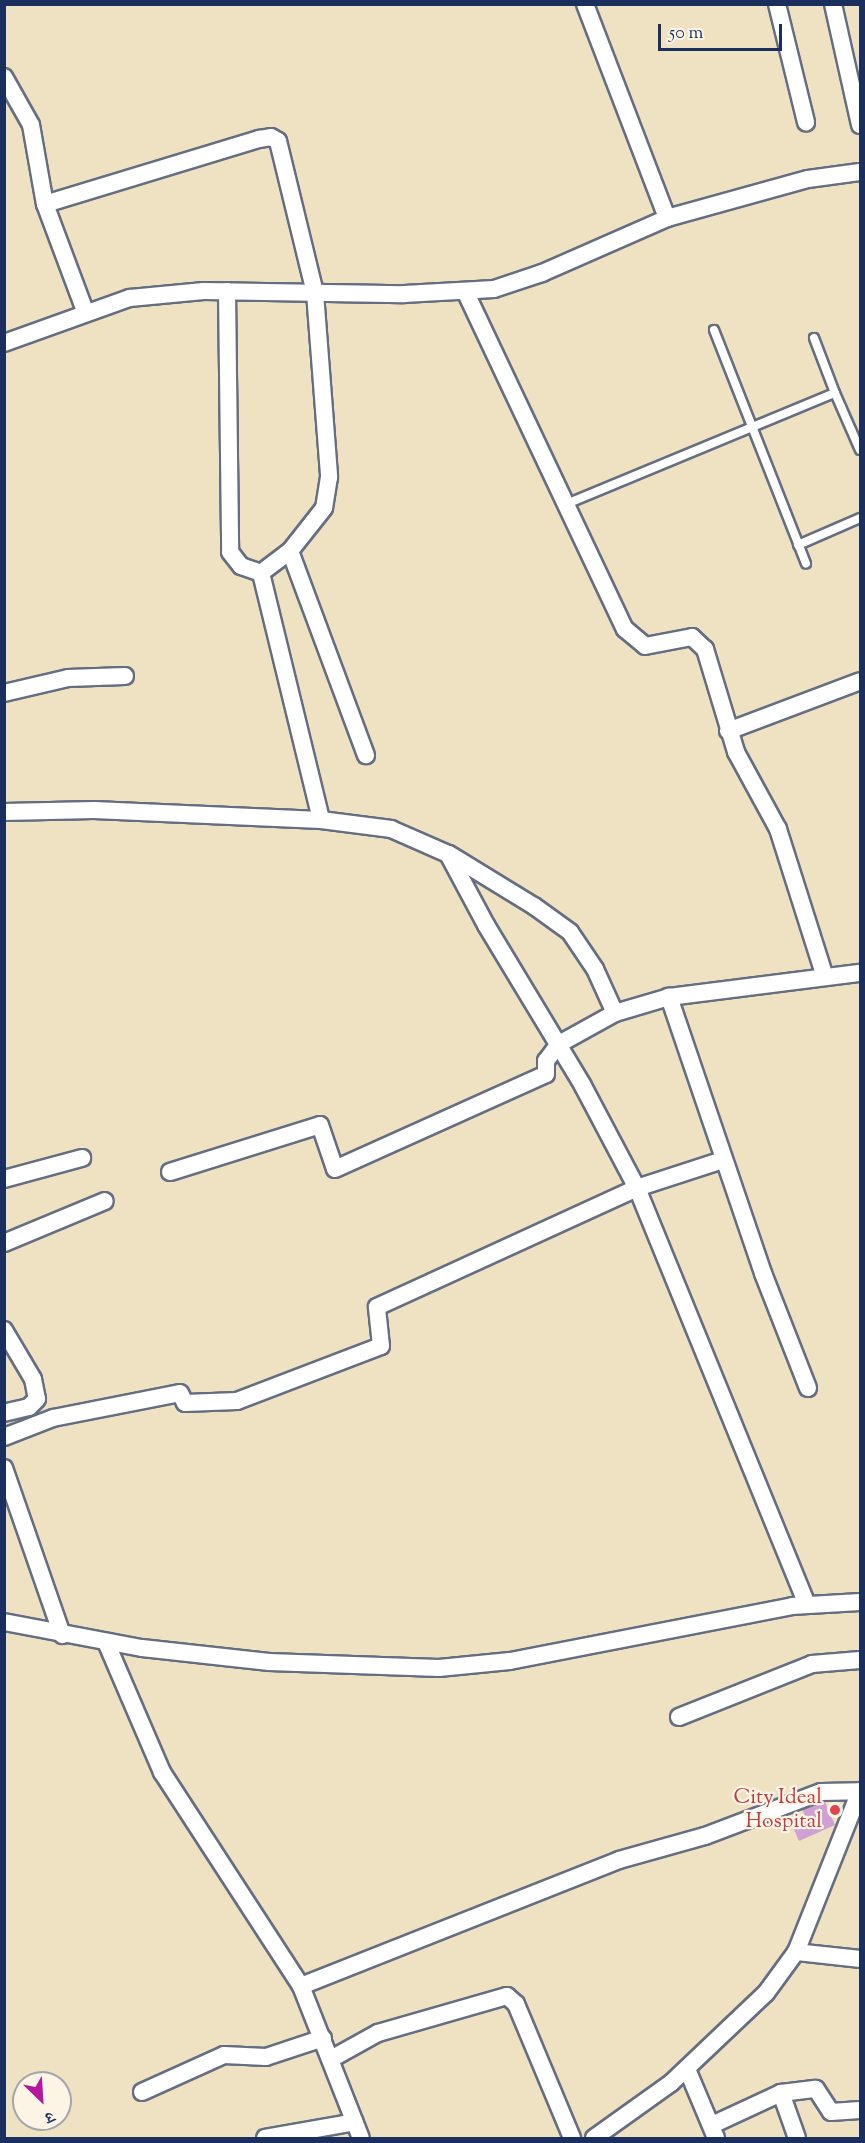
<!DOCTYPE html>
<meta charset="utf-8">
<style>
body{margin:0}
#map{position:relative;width:865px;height:2143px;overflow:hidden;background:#efe2c3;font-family:"Sorts Mill Goudy","Noto Serif Devanagari",serif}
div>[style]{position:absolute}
.building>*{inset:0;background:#d1a0d3}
.roads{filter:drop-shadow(2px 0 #656e81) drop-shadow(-2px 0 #656e81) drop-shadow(0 2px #656e81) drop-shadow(0 -2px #656e81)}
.lane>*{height:8px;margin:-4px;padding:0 4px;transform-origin:4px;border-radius:4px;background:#fff}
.street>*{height:16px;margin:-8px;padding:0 8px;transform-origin:8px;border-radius:8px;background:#fff}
.dots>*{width:16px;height:16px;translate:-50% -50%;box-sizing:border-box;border:3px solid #fcf5e5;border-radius:50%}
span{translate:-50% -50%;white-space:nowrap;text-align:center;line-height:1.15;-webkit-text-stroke:4.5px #fcf5e5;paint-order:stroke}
.health-label{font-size:21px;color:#be3a42}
.right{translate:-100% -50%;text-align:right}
.frame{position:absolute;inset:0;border:6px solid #1b2f5e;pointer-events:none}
.north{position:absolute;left:12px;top:2071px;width:60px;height:60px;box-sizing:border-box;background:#fcf5e5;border:2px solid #a2a6af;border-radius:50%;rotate:155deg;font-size:16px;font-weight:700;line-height:24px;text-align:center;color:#1b2f5e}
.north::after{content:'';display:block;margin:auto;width:21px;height:27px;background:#b5179e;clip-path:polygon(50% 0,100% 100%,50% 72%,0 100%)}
.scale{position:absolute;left:658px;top:24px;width:124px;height:27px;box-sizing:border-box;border:3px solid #1b2f5e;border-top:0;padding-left:8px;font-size:18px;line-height:21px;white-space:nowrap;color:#1b2f5e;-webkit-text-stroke:4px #fcf5e5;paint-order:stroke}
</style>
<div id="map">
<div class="building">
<i style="clip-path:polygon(822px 1795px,835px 1825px,799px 1841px,792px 1825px,806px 1819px,800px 1804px)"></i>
</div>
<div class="roads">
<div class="lane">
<i style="left:714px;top:330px;width:251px;rotate:68.5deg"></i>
<i style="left:814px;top:338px;width:59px;rotate:69.1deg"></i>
<i style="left:564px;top:505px;width:293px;rotate:-22.5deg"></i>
<i style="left:835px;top:393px;width:62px;rotate:66.3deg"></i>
<i style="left:798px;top:545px;width:68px;rotate:-23.5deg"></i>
</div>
<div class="street">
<i style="left:585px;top:4px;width:229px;rotate:69deg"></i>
<i style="left:777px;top:4px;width:122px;rotate:76.2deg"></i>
<i style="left:833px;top:4px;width:124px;rotate:77.4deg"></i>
<i style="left:4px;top:77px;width:55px;rotate:60.6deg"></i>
<i style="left:31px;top:125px;width:80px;rotate:80deg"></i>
<i style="left:45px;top:204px;width:114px;rotate:69.5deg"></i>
<i style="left:45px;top:204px;width:224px;rotate:-16.9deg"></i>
<i style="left:259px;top:139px;width:12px;rotate:-9deg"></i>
<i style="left:271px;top:137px;width:8px;rotate:30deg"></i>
<i style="left:278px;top:141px;width:156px;rotate:76.3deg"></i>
<i style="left:315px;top:293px;width:185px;rotate:85.6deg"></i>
<i style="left:329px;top:477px;width:31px;rotate:99deg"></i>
<i style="left:324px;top:508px;width:55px;rotate:128.3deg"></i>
<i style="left:290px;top:551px;width:36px;rotate:143deg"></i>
<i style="left:227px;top:291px;width:261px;rotate:89.3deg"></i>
<i style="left:230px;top:552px;width:18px;rotate:52deg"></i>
<i style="left:241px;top:566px;width:21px;rotate:19deg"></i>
<i style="left:466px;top:293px;width:372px;rotate:64.7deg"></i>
<i style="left:625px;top:629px;width:26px;rotate:40deg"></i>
<i style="left:645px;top:646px;width:48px;rotate:-10.8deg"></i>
<i style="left:692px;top:637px;width:18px;rotate:43deg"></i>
<i style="left:705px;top:649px;width:108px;rotate:73.2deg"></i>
<i style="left:736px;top:752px;width:88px;rotate:61.4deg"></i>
<i style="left:778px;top:829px;width:155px;rotate:72.4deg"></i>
<i style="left:4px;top:343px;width:134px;rotate:-19.7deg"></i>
<i style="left:130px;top:298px;width:74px;rotate:-5.4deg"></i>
<i style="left:204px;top:291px;width:200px;rotate:0.9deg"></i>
<i style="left:404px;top:294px;width:90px;rotate:-3.2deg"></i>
<i style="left:494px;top:289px;width:51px;rotate:-18.4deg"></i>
<i style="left:542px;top:273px;width:137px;rotate:-23.7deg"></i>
<i style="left:667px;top:218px;width:146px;rotate:-15.5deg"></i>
<i style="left:808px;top:179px;width:52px;rotate:-7.7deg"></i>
<i style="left:290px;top:551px;width:218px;rotate:69.6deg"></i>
<i style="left:261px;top:573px;width:254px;rotate:76.3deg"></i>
<i style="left:4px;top:693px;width:66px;rotate:-13.2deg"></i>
<i style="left:68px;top:678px;width:57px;rotate:-2deg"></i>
<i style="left:728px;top:731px;width:141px;rotate:-20.7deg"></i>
<i style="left:4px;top:812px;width:90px;rotate:-1.3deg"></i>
<i style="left:94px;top:810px;width:227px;rotate:2.5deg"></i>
<i style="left:321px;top:820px;width:71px;rotate:7.3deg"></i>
<i style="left:391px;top:829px;width:62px;rotate:23.7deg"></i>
<i style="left:448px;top:854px;width:81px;rotate:61.8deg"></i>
<i style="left:486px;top:925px;width:188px;rotate:58.9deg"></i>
<i style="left:583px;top:1086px;width:115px;rotate:62.1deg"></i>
<i style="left:637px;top:1188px;width:449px;rotate:67.8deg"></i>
<i style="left:449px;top:854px;width:100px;rotate:31.5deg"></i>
<i style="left:534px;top:906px;width:44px;rotate:35.8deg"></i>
<i style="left:570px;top:932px;width:45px;rotate:56deg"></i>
<i style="left:595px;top:969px;width:48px;rotate:65.6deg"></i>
<i style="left:170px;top:1172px;width:157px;rotate:-17.4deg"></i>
<i style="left:320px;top:1125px;width:46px;rotate:71.2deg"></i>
<i style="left:335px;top:1169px;width:231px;rotate:-24.2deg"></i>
<i style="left:546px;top:1074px;width:13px;rotate:-90deg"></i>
<i style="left:546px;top:1061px;width:21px;rotate:-53deg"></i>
<i style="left:559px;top:1044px;width:64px;rotate:-29deg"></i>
<i style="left:615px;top:1013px;width:56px;rotate:-16.5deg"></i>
<i style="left:4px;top:1179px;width:81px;rotate:-15.1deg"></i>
<i style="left:4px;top:1243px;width:109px;rotate:-22.6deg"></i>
<i style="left:4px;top:1330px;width:57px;rotate:59.4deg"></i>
<i style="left:33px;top:1379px;width:20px;rotate:79deg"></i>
<i style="left:37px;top:1399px;width:11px;rotate:135deg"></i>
<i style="left:29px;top:1407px;width:26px;rotate:167deg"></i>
<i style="left:808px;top:1388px;width:123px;rotate:-111.4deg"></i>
<i style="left:763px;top:1273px;width:292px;rotate:-108.8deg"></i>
<i style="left:669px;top:997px;width:193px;rotate:-7.2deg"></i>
<i style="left:4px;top:1437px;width:53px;rotate:-21.2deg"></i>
<i style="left:53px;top:1418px;width:129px;rotate:-11.1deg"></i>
<i style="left:180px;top:1393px;width:11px;rotate:63deg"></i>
<i style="left:185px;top:1403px;width:52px;rotate:-2.2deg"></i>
<i style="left:237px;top:1401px;width:154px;rotate:-20.9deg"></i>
<i style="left:381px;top:1346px;width:39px;rotate:-96deg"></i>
<i style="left:377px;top:1307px;width:286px;rotate:-24.6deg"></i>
<i style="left:637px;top:1188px;width:90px;rotate:-18deg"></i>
<i style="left:4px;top:1468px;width:177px;rotate:70.8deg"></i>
<i style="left:4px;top:1622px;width:140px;rotate:10.7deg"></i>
<i style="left:142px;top:1648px;width:128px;rotate:6.3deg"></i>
<i style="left:269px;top:1662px;width:170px;rotate:2deg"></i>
<i style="left:439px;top:1668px;width:71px;rotate:-5.6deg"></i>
<i style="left:510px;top:1661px;width:287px;rotate:-11deg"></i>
<i style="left:792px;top:1606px;width:68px;rotate:-3.4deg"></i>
<i style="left:106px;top:1642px;width:142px;rotate:66.7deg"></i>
<i style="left:162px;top:1772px;width:255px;rotate:57deg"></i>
<i style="left:301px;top:1986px;width:163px;rotate:68.5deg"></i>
<i style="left:679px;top:1717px;width:143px;rotate:-21.7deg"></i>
<i style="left:812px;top:1664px;width:48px;rotate:-4.8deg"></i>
<i style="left:796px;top:1952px;width:64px;rotate:6.2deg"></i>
<i style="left:301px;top:1986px;width:342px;rotate:-21.6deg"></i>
<i style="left:619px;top:1860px;width:89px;rotate:-15.6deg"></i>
<i style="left:705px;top:1836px;width:124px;rotate:-20.8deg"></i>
<i style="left:821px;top:1792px;width:39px;rotate:-1deg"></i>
<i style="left:331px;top:2059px;width:54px;rotate:-29deg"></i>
<i style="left:378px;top:2033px;width:134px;rotate:-16deg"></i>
<i style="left:507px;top:1996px;width:12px;rotate:42deg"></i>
<i style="left:516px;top:2004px;width:145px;rotate:67.3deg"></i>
<i style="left:687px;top:2069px;width:75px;rotate:67.2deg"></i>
<i style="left:142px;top:2092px;width:90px;rotate:-24.3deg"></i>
<i style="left:224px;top:2055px;width:42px;rotate:2.7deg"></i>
<i style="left:266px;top:2057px;width:60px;rotate:-18.4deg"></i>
<i style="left:712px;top:2125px;width:76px;rotate:-24.9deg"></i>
<i style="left:265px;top:2138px;width:91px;rotate:-10.1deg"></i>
<i style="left:594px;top:2138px;width:95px;rotate:-35.5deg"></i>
<i style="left:671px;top:2083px;width:131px;rotate:-43.5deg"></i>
<i style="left:766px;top:1993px;width:51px;rotate:-53.8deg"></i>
<i style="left:796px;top:1952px;width:173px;rotate:-68.3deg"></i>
<i style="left:797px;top:2138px;width:48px;rotate:-109.6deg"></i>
<i style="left:781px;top:2093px;width:35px;rotate:-7deg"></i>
<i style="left:816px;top:2089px;width:27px;rotate:57deg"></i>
<i style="left:831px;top:2112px;width:29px;rotate:-4deg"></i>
</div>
</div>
<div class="dots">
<i style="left:835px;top:1810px;background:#e0444e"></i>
</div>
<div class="health-label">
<span class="right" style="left:822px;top:1810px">City Ideal<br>Hospital</span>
</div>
<div class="frame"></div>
<div class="north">उ</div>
<div class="scale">50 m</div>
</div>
